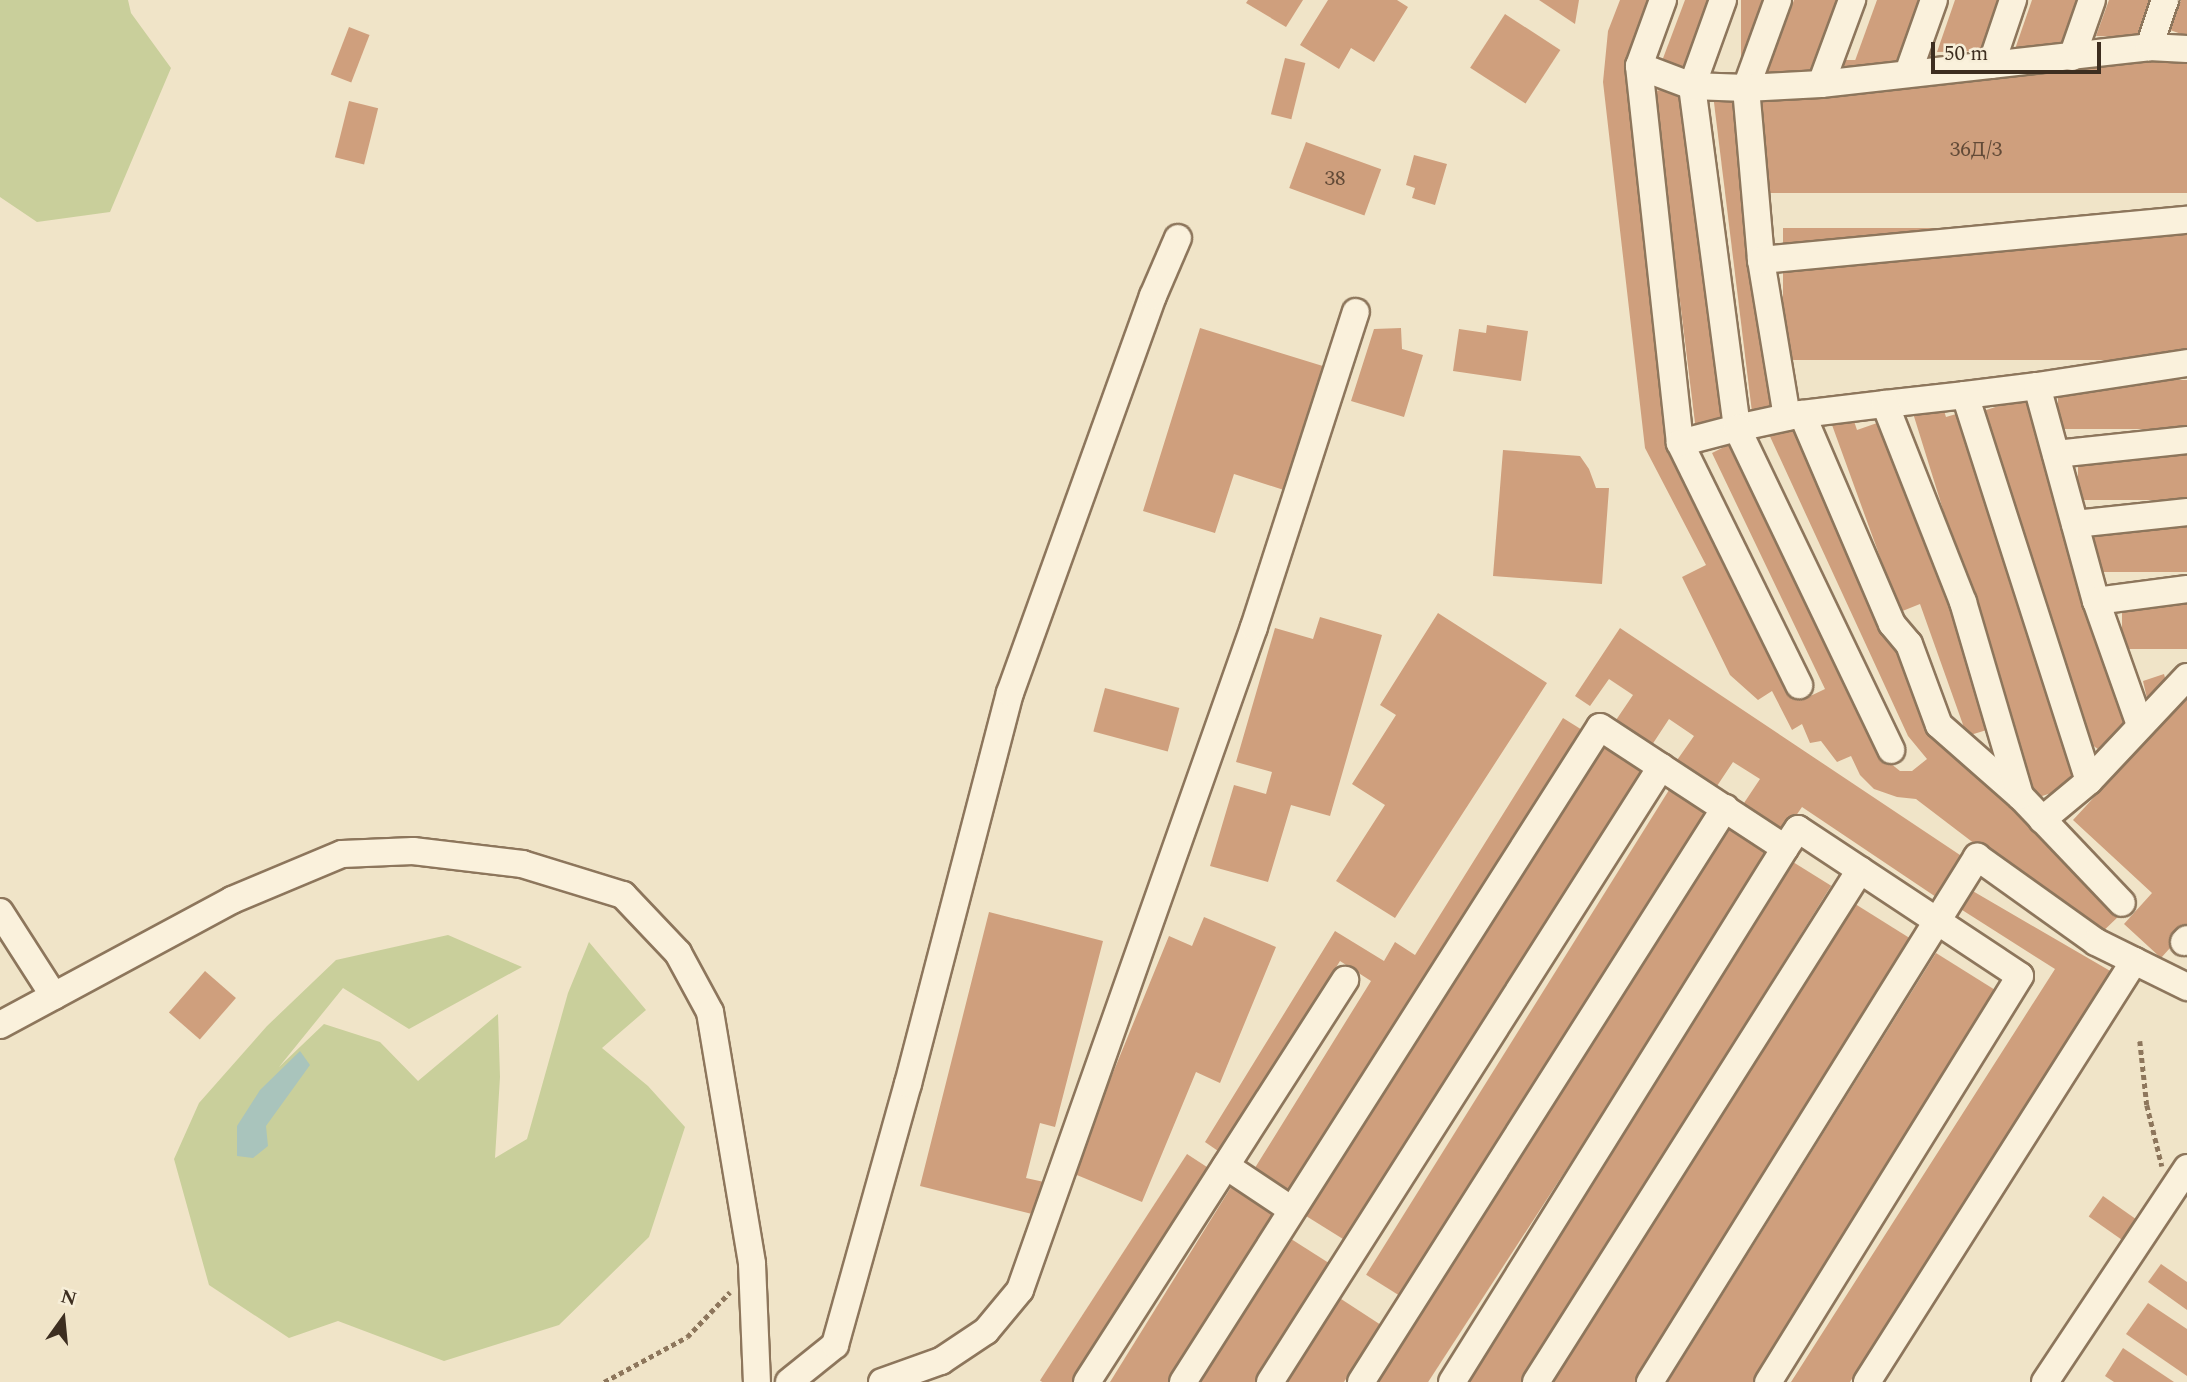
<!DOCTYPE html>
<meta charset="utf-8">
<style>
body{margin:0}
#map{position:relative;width:2187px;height:1382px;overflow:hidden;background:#f0e4c8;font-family:Spectral,serif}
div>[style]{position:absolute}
.green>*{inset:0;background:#c9cf9b}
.water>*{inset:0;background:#a9c4bc}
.building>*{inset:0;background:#cf9f7d;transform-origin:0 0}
.path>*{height:4.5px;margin-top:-2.25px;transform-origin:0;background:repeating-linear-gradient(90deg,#8d765c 0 5px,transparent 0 8.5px)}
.roads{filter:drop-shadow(2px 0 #8d765c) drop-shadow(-2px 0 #8d765c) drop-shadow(0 2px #8d765c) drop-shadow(0 -2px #8d765c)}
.minor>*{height:26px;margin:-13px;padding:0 13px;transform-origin:13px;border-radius:13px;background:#faf1dc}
span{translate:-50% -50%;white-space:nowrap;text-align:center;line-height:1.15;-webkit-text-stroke:6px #f7eed8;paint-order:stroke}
.number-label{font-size:21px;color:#624a37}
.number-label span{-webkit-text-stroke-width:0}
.north{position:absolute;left:28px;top:1284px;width:70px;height:70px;-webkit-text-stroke:5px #f7eed8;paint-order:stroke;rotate:15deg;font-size:19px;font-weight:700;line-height:28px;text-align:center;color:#3d2e20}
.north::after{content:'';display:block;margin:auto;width:24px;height:32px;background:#3d2e20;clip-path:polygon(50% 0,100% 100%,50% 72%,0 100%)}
.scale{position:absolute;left:1931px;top:42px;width:170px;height:32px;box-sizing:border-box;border:4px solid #3d2e20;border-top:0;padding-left:9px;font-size:21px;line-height:24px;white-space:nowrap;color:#3d2e20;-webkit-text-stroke:5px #f7eed8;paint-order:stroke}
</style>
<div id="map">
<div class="green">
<i style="clip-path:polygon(0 0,128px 0,131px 13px,171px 68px,110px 212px,37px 222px,0 197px)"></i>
<i style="clip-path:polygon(448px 935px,522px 967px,409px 1029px,343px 988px,279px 1067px,324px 1024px,380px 1042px,418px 1081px,498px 1014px,500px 1077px,495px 1158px,527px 1139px,568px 993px,589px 942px,646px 1010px,602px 1048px,648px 1086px,685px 1127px,649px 1237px,559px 1325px,444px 1361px,338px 1321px,289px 1338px,209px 1285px,174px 1159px,199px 1103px,267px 1026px,336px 960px)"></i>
</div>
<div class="water">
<i style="clip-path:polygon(300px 1051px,310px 1065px,266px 1126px,268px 1146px,253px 1158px,237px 1156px,237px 1126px,260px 1090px)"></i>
</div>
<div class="building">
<i style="clip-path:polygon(1248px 0,1303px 0,1286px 27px,1246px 3px)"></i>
<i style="clip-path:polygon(1328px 0,1397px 0,1408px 7px,1374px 62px,1351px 48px,1339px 69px,1300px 45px)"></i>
<i style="clip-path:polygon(1539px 0,1579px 0,1575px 24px)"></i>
<i style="clip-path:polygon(1620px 0,1654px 0,1640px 37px,1675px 440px,1802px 700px,1825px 689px,1712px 453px,1736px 441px,1890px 763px,1900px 771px,1912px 771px,1927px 759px,1908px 736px,1767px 430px,1794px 420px,1938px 729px,2120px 915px,2097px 937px,1916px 799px,1897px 797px,1874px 789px,1860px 775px,1851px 756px,1837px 762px,1821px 741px,1810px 743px,1802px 724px,1792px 730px,1772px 691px,1758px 700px,1730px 675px,1682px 577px,1706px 565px,1645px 448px,1603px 82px,1608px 31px)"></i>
<i style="clip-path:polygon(1685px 0,1714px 0,1687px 71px,1662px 61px)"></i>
<i style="left:1741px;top:0;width:25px;height:82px"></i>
<i style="clip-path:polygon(1794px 0,1841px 0,1815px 69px,1767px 73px)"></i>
<i style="clip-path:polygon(1877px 0,1923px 0,1900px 66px,1852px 69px)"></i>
<i style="clip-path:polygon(1955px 0,2005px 0,1987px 51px,1937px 52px)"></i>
<i style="clip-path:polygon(2032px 0,2083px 0,2066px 49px,2014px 52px)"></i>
<i style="clip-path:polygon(2109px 0,2156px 0,2144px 38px,2096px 36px)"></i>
<i style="clip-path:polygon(2181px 0,2187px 0,2187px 36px,2170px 30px)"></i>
<i style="left:1505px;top:14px;width:66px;height:64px;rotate:33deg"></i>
<i style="left:349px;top:27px;width:22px;height:51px;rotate:21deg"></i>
<i style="left:1285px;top:58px;width:21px;height:58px;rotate:14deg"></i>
<i style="left:2187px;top:60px;width:133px;height:430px;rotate:90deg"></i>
<i style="left:1686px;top:87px;width:337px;height:32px;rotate:83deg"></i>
<i style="left:1738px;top:93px;width:316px;height:25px;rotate:83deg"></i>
<i style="left:349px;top:101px;width:30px;height:58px;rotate:14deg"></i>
<i style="left:1306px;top:142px;width:80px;height:49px;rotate:20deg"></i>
<i style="clip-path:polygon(1414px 155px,1447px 164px,1435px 205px,1412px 198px,1415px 188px,1406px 185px)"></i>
<i style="left:2187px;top:228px;width:132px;height:404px;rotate:90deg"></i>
<i style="clip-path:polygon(1487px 325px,1528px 331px,1521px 381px,1453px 371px,1459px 329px,1486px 333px)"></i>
<i style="clip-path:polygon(1200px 328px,1326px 367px,1287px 491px,1234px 474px,1215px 533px,1143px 511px)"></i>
<i style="clip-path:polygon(1401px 328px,1402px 349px,1423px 355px,1404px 417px,1351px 401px,1374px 329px)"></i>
<i style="left:2187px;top:380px;width:49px;height:129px;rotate:90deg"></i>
<i style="clip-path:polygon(2033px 395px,2133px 729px,2104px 753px,2086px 741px,1983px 411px)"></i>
<i style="clip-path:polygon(1941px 401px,1946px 417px,1963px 412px,2079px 784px,2033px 799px,1912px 410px)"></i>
<i style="clip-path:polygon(1853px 418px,1857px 430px,1880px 422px,1948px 594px,1990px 729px,1967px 736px,1920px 604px,1900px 612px,1832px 425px)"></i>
<i style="clip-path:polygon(1503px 450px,1580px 456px,1589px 469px,1596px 488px,1609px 488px,1602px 584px,1493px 576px)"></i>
<i style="left:2187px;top:453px;width:47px;height:109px;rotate:90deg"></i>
<i style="left:2187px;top:522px;width:50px;height:96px;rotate:90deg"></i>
<i style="left:2187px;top:598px;width:51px;height:65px;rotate:90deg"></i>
<i style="clip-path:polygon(1438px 613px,1547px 683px,1395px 918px,1336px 881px,1385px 805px,1352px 784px,1396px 715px,1380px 705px)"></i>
<i style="clip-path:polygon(1320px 617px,1382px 635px,1330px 816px,1291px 805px,1268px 882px,1210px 866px,1234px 785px,1266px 794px,1272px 772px,1236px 762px,1275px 628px,1313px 639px)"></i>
<i style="clip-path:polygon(1620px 628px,1963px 857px,1936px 897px,1802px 807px,1784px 833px,1742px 806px,1760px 779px,1733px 762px,1715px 789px,1675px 763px,1694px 736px,1669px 719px,1650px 748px,1614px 723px,1633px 695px,1609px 679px,1590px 706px,1575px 696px)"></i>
<i style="clip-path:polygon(2164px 674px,2168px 689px,2148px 703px,2143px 681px)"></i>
<i style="left:1105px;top:688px;width:77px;height:45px;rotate:15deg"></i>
<i style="clip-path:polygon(2187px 697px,2187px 929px,2161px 958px,2124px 924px,2152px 893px,2073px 820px)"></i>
<i style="clip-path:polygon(1563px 718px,1587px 733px,1297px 1198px,1253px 1171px,1371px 981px,1340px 961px,1221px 1153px,1205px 1142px,1335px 931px,1384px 961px,1395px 942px,1415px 955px)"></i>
<i style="left:1603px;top:740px;width:52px;height:561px;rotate:32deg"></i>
<i style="left:1674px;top:782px;width:49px;height:581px;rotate:32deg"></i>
<i style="left:1731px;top:822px;width:51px;height:661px;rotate:33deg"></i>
<i style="left:1793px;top:862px;width:45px;height:613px;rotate:32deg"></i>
<i style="clip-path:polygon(1971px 890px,2112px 972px,1850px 1382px,1791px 1382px,2055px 969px,1959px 908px)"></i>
<i style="left:1852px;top:902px;width:74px;height:566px;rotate:32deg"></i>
<i style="clip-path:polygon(989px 912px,1103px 941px,1055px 1127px,1040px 1123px,1026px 1178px,1044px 1182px,1036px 1215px,920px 1186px)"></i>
<i style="clip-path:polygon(1204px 917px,1276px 947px,1220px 1083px,1196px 1072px,1142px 1202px,1072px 1173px,1169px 936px,1192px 946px)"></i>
<i style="left:1936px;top:953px;width:74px;height:506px;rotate:32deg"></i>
<i style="left:205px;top:971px;width:41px;height:55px;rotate:41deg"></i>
<i style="left:1187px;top:1154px;width:31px;height:270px;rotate:33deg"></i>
<i style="clip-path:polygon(1233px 1184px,1278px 1212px,1172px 1382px,1110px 1382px)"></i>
<i style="left:2103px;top:1196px;width:40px;height:25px;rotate:35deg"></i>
<i style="clip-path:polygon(1288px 1237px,1332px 1265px,1259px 1382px,1198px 1382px)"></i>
<i style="clip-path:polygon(2161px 1264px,2187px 1282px,2187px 1310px,2148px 1282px)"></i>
<i style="clip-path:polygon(1338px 1297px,1381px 1325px,1344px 1382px,1284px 1382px)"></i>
<i style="clip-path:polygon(2148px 1303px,2187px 1329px,2187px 1376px,2126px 1334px)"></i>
<i style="clip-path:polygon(2123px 1348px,2174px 1382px,2114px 1382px,2105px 1376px)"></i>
</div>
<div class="path">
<i style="left:2140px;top:1041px;width:64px;rotate:83.8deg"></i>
<i style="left:2147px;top:1105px;width:63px;rotate:76.2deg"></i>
<i style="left:604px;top:1382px;width:94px;rotate:-28.5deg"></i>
<i style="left:687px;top:1337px;width:62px;rotate:-46.3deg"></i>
</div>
<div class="roads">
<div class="minor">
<i style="left:1663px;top:0;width:70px;rotate:110deg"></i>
<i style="left:1639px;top:66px;width:379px;rotate:83.8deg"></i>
<i style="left:1680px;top:443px;width:270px;rotate:63.8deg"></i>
<i style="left:1723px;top:0;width:91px;rotate:109.8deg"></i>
<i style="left:1692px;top:86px;width:345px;rotate:82.5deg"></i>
<i style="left:1737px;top:428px;width:66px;rotate:-12.2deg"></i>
<i style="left:1802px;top:414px;width:228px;rotate:66.8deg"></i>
<i style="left:1892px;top:624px;width:26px;rotate:50deg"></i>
<i style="left:1909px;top:644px;width:86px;rotate:69.7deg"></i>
<i style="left:1939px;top:725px;width:109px;rotate:41.3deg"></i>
<i style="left:2021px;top:797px;width:146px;rotate:46.4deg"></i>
<i style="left:1778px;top:0;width:94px;rotate:110deg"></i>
<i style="left:1746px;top:88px;width:173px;rotate:85deg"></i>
<i style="left:1761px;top:260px;width:159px;rotate:80.6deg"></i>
<i style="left:2149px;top:47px;width:38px;rotate:3deg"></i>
<i style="left:2072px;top:57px;width:60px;rotate:-70.7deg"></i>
<i style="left:1991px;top:65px;width:69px;rotate:-71.3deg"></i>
<i style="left:1639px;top:66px;width:57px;rotate:20.7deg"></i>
<i style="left:1692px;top:86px;width:54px;rotate:2.1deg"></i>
<i style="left:1746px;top:88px;width:75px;rotate:-3.1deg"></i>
<i style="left:1821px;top:84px;width:330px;rotate:-6.4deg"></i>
<i style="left:2149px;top:47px;width:50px;rotate:-71.2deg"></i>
<i style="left:1908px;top:73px;width:77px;rotate:-70.4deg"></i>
<i style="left:1821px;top:84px;width:90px;rotate:-69.7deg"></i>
<i style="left:1761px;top:260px;width:428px;rotate:-5.4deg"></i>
<i style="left:2037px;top:386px;width:152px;rotate:-8.7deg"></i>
<i style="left:1965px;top:395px;width:73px;rotate:-7.1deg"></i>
<i style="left:2037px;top:386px;width:223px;rotate:74.7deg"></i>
<i style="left:1885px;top:404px;width:81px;rotate:-6.4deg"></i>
<i style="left:1965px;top:395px;width:405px;rotate:72.2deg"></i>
<i style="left:2089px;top:781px;width:61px;rotate:140.3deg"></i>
<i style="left:1802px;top:414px;width:84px;rotate:-6.9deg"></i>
<i style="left:1885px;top:404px;width:213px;rotate:68.5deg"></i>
<i style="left:1963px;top:602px;width:202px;rotate:73.6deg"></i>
<i style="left:1680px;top:443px;width:59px;rotate:-14.7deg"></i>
<i style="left:1737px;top:428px;width:357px;rotate:64.4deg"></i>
<i style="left:2056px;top:454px;width:132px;rotate:-6.1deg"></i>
<i style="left:2075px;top:524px;width:113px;rotate:-6.1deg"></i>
<i style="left:2140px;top:725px;width:132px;rotate:-109.5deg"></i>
<i style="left:2096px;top:601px;width:92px;rotate:-7.5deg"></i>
<i style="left:2089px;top:781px;width:143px;rotate:-46.7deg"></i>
<i style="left:0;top:912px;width:100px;rotate:57.3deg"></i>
<i style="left:2184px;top:942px;width:4px;rotate:-45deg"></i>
<i style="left:0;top:1025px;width:264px;rotate:-28.3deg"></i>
<i style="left:232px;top:900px;width:119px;rotate:-22.7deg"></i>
<i style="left:342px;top:854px;width:71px;rotate:-2.4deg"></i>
<i style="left:413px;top:851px;width:110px;rotate:6.8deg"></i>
<i style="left:522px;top:864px;width:106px;rotate:17.1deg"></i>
<i style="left:623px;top:895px;width:80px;rotate:46.5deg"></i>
<i style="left:678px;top:953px;width:67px;rotate:61.5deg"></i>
<i style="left:710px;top:1012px;width:255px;rotate:80.5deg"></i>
<i style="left:752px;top:1264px;width:118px;rotate:87.6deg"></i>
<i style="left:1226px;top:1166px;width:79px;rotate:33.7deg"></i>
<i style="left:789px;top:1382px;width:59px;rotate:-38.8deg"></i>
<i style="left:835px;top:1345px;width:271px;rotate:-74.4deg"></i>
<i style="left:908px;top:1084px;width:404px;rotate:-75.4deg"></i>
<i style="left:1010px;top:693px;width:422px;rotate:-70.2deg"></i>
<i style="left:1153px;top:296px;width:63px;rotate:-66.7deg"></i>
<i style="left:882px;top:1382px;width:63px;rotate:-19.6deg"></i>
<i style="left:941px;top:1361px;width:54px;rotate:-33.7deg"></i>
<i style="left:986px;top:1331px;width:53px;rotate:-50.3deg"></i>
<i style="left:1020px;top:1290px;width:703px;rotate:-70.56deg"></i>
<i style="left:1254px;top:627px;width:331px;rotate:-72.1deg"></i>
<i style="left:1087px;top:1382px;width:478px;rotate:-57.3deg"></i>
<i style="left:1183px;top:1382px;width:776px;rotate:-57.52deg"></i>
<i style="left:1600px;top:727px;width:221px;rotate:33.2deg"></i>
<i style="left:1785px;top:848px;width:23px;rotate:-56deg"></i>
<i style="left:1798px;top:829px;width:266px;rotate:33.5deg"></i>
<i style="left:2020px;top:976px;width:478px;rotate:121.8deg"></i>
<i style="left:1270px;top:1382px;width:729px;rotate:-57.55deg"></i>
<i style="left:1361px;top:1382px;width:680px;rotate:-57.62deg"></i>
<i style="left:1452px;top:1382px;width:629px;rotate:-58.05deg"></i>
<i style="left:1536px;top:1382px;width:606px;rotate:-57.67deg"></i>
<i style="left:1650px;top:1382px;width:619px;rotate:-58.08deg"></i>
<i style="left:1977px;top:857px;width:146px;rotate:35.5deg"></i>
<i style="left:2096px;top:942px;width:102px;rotate:26.3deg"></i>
<i style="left:1867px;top:1382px;width:499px;rotate:-57.6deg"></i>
<i style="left:2045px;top:1382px;width:257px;rotate:-56.4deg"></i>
</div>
</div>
<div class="number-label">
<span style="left:1976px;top:150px">36Д/3</span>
<span style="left:1335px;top:179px">38</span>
</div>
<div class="north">N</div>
<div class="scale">50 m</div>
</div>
